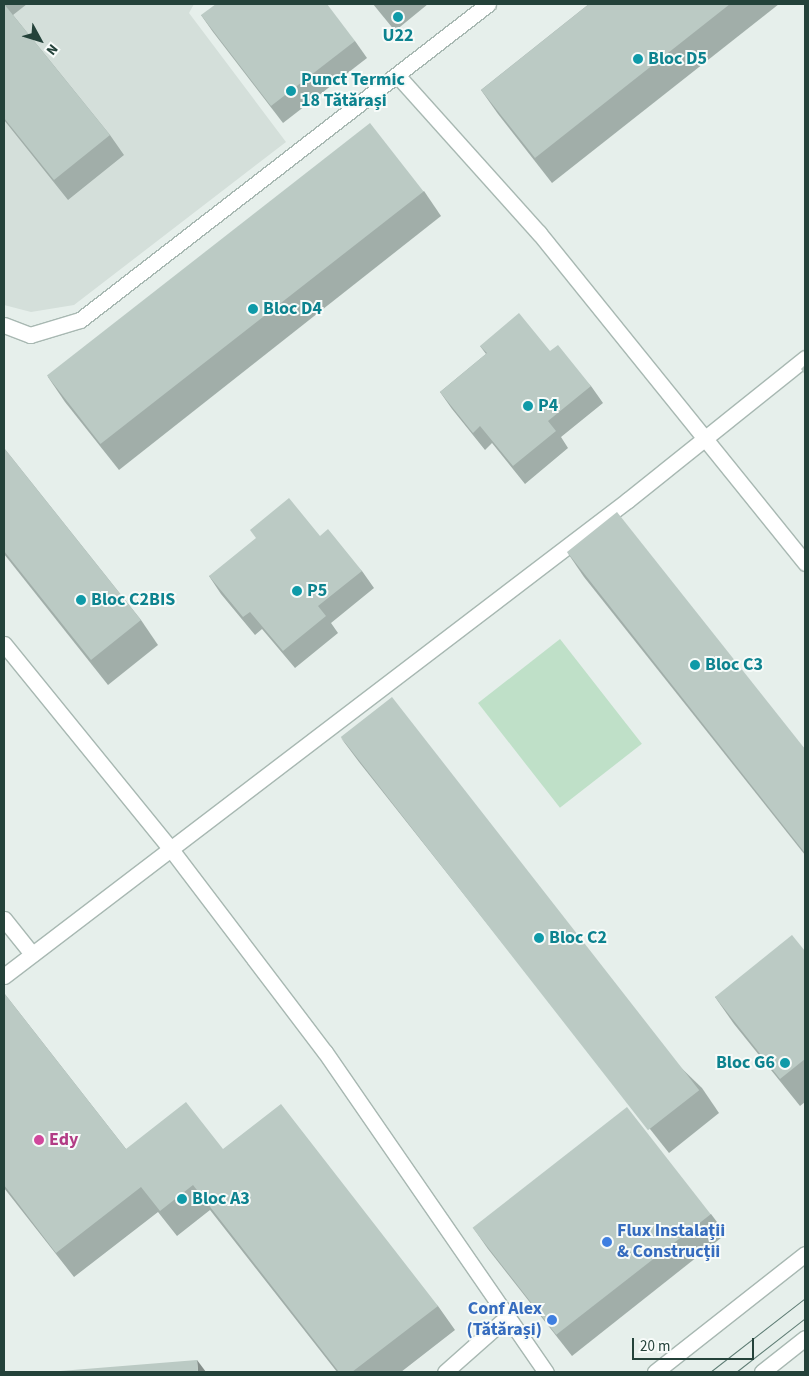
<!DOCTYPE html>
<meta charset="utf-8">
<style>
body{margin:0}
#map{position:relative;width:809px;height:1376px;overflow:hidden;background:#e6efeb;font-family:"Source Sans 3",sans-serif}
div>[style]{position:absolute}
.built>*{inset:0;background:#d4dfda}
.green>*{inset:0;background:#bfe0c8;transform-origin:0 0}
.roads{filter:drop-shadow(1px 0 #a8b8b2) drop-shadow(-1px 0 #a8b8b2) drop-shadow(0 1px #a8b8b2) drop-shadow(0 -1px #a8b8b2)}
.lane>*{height:15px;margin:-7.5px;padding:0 7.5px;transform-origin:7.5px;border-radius:7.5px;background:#fff}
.street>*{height:15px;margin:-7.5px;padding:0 7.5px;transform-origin:7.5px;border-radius:7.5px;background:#fff}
.secondary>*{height:15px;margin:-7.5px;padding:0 7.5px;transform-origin:7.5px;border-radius:7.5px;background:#fff}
.tram>*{height:1px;margin:-0.5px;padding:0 0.5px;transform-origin:0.5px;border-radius:0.5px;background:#5f7d75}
.wall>*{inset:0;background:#a1aea9}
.shaded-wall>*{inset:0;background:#838d89}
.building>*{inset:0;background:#bbcac4;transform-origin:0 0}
.dots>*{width:14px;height:14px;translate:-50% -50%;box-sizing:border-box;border:2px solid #f7fbf9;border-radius:50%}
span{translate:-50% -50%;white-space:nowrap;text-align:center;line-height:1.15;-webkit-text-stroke:4px #f7fbf9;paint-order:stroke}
.culture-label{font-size:18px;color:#0d838f;font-weight:700}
.left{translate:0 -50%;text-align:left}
.right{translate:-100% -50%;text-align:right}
.hotel-label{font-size:18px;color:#b23c85;font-weight:700}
.shop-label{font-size:18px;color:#366cbe;font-weight:700}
.frame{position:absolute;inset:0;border:5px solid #24423a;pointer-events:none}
.north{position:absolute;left:15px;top:15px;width:50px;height:50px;-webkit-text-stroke:4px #f7fbf9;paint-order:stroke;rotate:129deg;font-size:14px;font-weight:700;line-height:20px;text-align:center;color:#24423a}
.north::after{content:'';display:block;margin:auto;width:18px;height:22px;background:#24423a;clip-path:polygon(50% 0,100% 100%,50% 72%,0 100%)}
.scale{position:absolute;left:632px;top:1338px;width:122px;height:22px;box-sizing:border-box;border:2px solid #24423a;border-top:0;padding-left:6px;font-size:15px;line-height:18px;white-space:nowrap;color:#24423a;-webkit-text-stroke:4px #f7fbf9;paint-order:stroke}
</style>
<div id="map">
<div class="built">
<i style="clip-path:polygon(4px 4px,194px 4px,189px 13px,286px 142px,74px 305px,31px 312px,4px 305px)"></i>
</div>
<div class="green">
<i style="left:560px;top:639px;width:133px;height:104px;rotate:52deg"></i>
</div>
<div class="roads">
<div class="lane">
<i style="left:398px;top:76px;width:211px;rotate:48.1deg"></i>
<i style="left:539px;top:233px;width:424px;rotate:51.1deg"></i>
<i style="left:4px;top:919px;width:45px;rotate:51.3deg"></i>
<i style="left:4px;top:976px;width:785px;rotate:-37.34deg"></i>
<i style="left:628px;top:500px;width:227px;rotate:-38.7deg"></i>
<i style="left:445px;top:1372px;width:80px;rotate:-41.5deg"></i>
</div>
<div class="street">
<i style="left:4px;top:325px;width:28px;rotate:21deg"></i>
<i style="left:30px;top:335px;width:52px;rotate:-16.7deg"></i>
<i style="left:80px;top:320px;width:516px;rotate:-37.76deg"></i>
<i style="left:4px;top:644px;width:263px;rotate:50.9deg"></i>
<i style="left:170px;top:848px;width:256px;rotate:52.8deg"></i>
<i style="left:325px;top:1052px;width:389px;rotate:55.4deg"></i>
</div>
<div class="secondary">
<i style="left:655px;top:1372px;width:191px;rotate:-38.2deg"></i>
<i style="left:762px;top:1372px;width:55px;rotate:-38.3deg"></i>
</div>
</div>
<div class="tram">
<i style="left:710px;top:1372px;width:120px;rotate:-37.9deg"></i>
<i style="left:736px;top:1372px;width:88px;rotate:-38deg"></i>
</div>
<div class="wall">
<i style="clip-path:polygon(4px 4px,27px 4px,13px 15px,110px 135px,124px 155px,68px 200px,4px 120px)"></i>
<i style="clip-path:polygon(373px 4px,428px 4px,395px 31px)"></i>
<i style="clip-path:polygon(589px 4px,779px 4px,552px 183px,498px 114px,481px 90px)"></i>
<i style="clip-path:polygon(201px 15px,355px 41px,367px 58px,283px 123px,213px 32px)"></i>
<i style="clip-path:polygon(424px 191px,441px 216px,119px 470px,65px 402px,48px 377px)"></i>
<i style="clip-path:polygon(480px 346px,550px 351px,591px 386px,603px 403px,561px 437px,568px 448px,525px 484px,492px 443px,485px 450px,452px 409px,440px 392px,486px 354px)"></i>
<i style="clip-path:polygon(4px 448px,141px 620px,158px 645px,108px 685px,4px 554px)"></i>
<i style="clip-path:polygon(320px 536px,362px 571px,374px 588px,331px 623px,338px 633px,295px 668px,262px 629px,255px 635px,221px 594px,209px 576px)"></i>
<i style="clip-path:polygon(567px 552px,805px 749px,805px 855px,584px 577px)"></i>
<i style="clip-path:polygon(341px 738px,702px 1088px,719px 1113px,669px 1153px,359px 762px)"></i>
<i style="clip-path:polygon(805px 951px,805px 1102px,800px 1106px,734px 1024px,715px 997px)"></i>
<i style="clip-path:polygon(4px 993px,126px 1149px,223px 1149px,438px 1306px,455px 1330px,401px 1372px,337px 1372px,210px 1210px,177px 1236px,158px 1212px,74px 1277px,4px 1188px)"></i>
<i style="clip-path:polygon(711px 1214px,726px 1234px,572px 1356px,488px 1249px,474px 1229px)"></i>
</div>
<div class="shaded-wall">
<i style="clip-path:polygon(197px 1360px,206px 1372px,198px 1372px)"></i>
</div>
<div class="building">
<i style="clip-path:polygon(4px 4px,110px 135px,54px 180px,4px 118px)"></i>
<i style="clip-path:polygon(216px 4px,327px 4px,355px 41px,271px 106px,201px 15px)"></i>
<i style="clip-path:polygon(589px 4px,730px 4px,535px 158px,481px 90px)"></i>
<i style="left:370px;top:123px;width:87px;height:410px;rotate:52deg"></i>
<i style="clip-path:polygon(519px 313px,550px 351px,558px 345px,591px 386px,548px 421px,556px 431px,513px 466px,480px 426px,473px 433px,440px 392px,487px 353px,480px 346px)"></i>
<i style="clip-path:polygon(805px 365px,805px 375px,801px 369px)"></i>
<i style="clip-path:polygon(4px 448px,141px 620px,91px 660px,4px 551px)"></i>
<i style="clip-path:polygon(289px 498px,320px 536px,328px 529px,362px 571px,318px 606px,326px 616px,283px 651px,250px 612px,243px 617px,209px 576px,256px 538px,250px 530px)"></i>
<i style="clip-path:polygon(617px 512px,805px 749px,805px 853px,567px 552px)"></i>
<i style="left:392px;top:697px;width:499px;height:65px;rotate:52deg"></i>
<i style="clip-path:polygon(792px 935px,805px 951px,805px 1059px,780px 1079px,715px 997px)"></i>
<i style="clip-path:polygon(4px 993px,126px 1149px,186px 1102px,223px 1149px,281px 1104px,438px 1306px,352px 1372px,339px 1372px,193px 1185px,160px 1211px,141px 1187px,56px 1253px,4px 1185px)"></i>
<i style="left:627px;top:1107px;width:136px;height:196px;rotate:52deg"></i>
<i style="clip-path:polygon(197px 1360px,198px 1372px,48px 1372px)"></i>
</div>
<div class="dots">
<i style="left:398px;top:17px;background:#0f9aa8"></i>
<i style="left:638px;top:59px;background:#0f9aa8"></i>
<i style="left:291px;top:91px;background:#0f9aa8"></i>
<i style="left:253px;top:309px;background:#0f9aa8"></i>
<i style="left:528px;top:406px;background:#0f9aa8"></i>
<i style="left:297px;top:591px;background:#0f9aa8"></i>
<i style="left:81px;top:600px;background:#0f9aa8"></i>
<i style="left:695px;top:665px;background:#0f9aa8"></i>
<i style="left:539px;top:938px;background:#0f9aa8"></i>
<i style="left:785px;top:1063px;background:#0f9aa8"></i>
<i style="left:39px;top:1140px;background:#d1479c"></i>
<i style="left:182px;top:1199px;background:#0f9aa8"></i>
<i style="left:607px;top:1242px;background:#3f7fe0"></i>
<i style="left:552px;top:1320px;background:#3f7fe0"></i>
</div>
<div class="culture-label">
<span style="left:398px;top:36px">U22</span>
<span class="left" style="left:648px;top:59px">Bloc D5</span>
<span class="left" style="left:301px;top:91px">Punct Termic<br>18 Tătărași</span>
<span class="left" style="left:263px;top:309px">Bloc D4</span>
<span class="left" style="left:538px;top:406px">P4</span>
<span class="left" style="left:307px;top:591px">P5</span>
<span class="left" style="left:91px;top:600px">Bloc C2BIS</span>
<span class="left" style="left:705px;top:665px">Bloc C3</span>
<span class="left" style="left:549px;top:938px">Bloc C2</span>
<span class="right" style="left:775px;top:1063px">Bloc G6</span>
<span class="left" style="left:192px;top:1199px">Bloc A3</span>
</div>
<div class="hotel-label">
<span class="left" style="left:49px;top:1140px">Edy</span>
</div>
<div class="shop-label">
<span class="left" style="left:617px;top:1242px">Flux Instalații<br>&amp; Construcții</span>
<span class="right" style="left:542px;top:1320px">Conf Alex<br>(Tătărași)</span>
</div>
<div class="frame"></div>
<div class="north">N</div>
<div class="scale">20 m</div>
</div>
